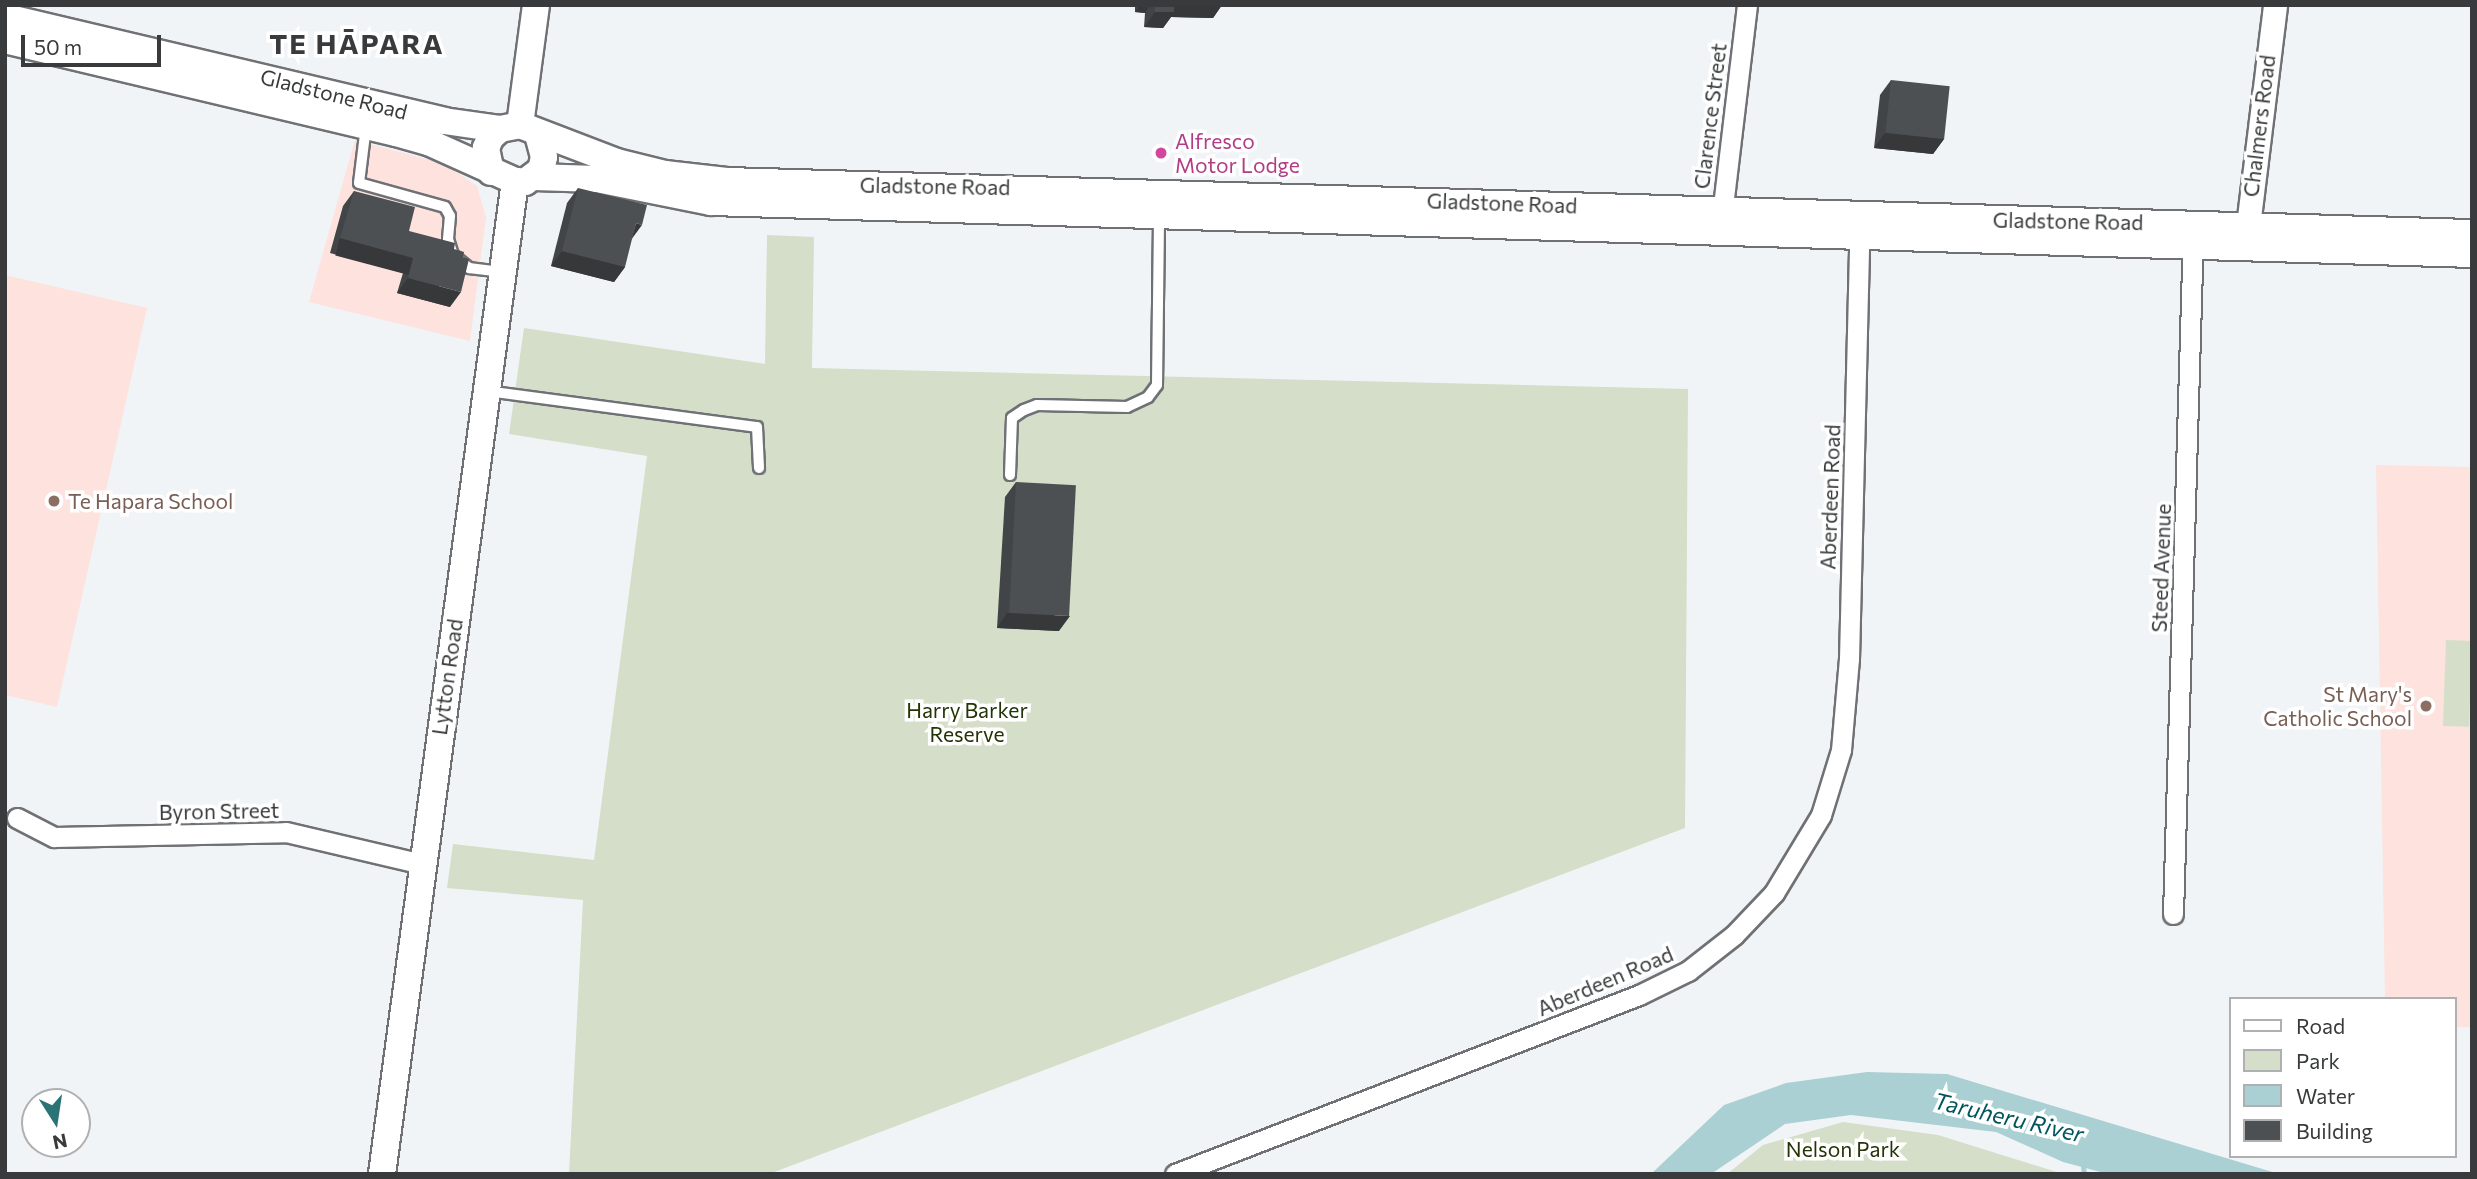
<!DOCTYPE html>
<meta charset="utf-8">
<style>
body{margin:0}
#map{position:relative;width:2477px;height:1179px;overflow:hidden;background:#f1f4f7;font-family:Commissioner,sans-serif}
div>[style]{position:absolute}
.education>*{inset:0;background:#fde2de}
.green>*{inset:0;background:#d4dec8;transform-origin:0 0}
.water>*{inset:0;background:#aad0d4}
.stream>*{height:5px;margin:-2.5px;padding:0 2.5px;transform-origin:2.5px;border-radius:2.5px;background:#aad0d4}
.roads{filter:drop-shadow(2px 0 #6f7175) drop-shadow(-2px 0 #6f7175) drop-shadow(0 2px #6f7175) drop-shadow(0 -2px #6f7175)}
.service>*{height:10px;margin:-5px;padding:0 5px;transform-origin:5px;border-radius:5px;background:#fff}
.minor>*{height:19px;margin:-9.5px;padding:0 9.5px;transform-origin:9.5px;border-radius:9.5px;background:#fff}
.tertiary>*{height:23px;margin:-11.5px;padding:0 11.5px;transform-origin:11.5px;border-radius:11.5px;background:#fff}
.secondary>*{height:26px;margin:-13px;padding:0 13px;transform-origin:13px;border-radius:13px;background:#fff}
.wall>*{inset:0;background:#424547}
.shaded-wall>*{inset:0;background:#36383a;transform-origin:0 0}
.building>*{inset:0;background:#4d5053;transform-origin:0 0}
.dots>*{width:19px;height:19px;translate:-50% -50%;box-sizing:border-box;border:4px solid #fff;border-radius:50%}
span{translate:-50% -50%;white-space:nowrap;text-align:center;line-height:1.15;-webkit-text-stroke:7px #fff;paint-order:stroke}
.street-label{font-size:21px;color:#383a3b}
.hotel-label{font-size:21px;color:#b23c85}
.left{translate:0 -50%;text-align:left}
.education-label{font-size:21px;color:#785e54}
.right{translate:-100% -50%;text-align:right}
.park-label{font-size:21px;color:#233406}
.water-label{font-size:23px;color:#00555d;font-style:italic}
.district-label{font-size:28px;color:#383a3b;font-weight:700;letter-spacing:2px}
.frame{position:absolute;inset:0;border:7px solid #383a3b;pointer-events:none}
.legend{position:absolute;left:2229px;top:997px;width:228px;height:161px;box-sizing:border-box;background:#fff;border:2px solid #afb0b1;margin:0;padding:9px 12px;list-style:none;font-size:21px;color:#383a3b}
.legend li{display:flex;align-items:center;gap:14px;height:35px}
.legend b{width:35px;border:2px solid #afb0b1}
.north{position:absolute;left:21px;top:1088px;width:70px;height:70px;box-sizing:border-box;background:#fff;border:2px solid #afb0b1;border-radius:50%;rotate:168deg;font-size:19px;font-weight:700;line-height:28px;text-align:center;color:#383a3b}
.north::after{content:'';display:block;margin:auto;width:24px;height:32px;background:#2a7476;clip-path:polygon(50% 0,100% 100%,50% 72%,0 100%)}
.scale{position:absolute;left:21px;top:35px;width:140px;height:32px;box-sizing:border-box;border:4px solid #383a3b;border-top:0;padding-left:9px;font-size:21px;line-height:24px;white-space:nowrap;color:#383a3b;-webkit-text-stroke:5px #fff;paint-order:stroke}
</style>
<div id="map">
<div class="education">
<i style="clip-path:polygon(355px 140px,445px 164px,477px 186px,486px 217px,470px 341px,309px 302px)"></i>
<i style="clip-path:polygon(5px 275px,147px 308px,57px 707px,5px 695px)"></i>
<i style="clip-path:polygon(2376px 465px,2472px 467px,2472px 1027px,2454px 1027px,2454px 999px,2385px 999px)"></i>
</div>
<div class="green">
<i style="clip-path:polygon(767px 235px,814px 237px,812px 368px,1688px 389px,1685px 828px,769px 1174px,569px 1174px,583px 900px,447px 888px,453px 844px,594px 860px,647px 456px,509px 434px,524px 328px,765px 364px)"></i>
<i style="left:2446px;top:640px;width:26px;height:86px;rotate:2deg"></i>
<i style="clip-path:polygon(1843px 1122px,1938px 1135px,2063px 1174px,1727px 1174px,1763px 1145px)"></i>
</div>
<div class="water">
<i style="clip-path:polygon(1867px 1072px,1947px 1074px,2279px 1174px,2108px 1174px,2063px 1162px,1996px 1132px,1851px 1115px,1785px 1124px,1711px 1174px,1651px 1174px,1724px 1105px,1786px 1083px)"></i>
</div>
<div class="stream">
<i style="left:2083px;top:1166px;width:8px;rotate:83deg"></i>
</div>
<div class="roads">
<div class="service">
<i style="left:366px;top:126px;width:57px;rotate:97deg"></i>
<i style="left:359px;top:183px;width:89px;rotate:15.6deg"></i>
<i style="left:445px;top:207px;width:10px;rotate:61deg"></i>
<i style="left:450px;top:216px;width:23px;rotate:95deg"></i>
<i style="left:448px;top:239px;width:17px;rotate:73deg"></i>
<i style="left:453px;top:255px;width:21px;rotate:39deg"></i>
<i style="left:469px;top:268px;width:32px;rotate:7deg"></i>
<i style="left:487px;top:391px;width:272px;rotate:7.6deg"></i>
<i style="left:757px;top:427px;width:41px;rotate:87.2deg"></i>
<i style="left:1010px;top:475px;width:57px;rotate:-88deg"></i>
<i style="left:1012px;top:418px;width:14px;rotate:-34deg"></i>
<i style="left:1024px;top:410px;width:14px;rotate:-21deg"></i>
<i style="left:1037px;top:405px;width:90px;rotate:1.3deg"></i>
<i style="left:1127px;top:407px;width:23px;rotate:-25deg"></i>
<i style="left:1148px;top:397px;width:15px;rotate:-53deg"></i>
<i style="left:1157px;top:385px;width:168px;rotate:-89.3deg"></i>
</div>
<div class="minor">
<i style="left:1721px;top:223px;width:220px;rotate:-83.2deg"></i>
<i style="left:17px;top:818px;width:42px;rotate:27.2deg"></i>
<i style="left:54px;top:837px;width:232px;rotate:-1.2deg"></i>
<i style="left:286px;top:832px;width:140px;rotate:13.2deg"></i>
<i style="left:2173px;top:914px;width:681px;rotate:-88.32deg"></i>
<i style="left:1175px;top:1174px;width:497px;rotate:-21.1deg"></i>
<i style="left:1639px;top:995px;width:55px;rotate:-26.1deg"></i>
<i style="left:1688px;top:971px;width:58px;rotate:-38deg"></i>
<i style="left:1734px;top:935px;width:58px;rotate:-46.4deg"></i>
<i style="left:1774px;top:893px;width:91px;rotate:-58.9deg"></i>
<i style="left:1821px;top:815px;width:68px;rotate:-72.9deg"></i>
<i style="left:1841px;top:750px;width:91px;rotate:-85deg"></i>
<i style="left:1849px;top:659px;width:436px;rotate:-88.6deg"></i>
</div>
<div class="tertiary">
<i style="left:2246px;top:242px;width:239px;rotate:-83deg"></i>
</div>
<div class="secondary">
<i style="left:5px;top:17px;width:451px;rotate:13.3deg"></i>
<i style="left:444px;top:121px;width:57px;rotate:8.1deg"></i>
<i style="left:5px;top:40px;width:402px;rotate:13.4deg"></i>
<i style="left:396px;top:133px;width:33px;rotate:16deg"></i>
<i style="left:428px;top:142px;width:95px;rotate:24.1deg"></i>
<i style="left:515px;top:181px;width:10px;rotate:6deg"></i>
<i style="left:525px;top:182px;width:20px;rotate:-37deg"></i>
<i style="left:541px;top:170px;width:13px;rotate:-77deg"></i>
<i style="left:544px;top:157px;width:24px;rotate:-105deg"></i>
<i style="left:520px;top:125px;width:121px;rotate:-82.4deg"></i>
<i style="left:491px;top:172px;width:25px;rotate:-102deg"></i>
<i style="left:486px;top:148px;width:12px;rotate:-66deg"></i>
<i style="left:491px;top:137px;width:12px;rotate:-42deg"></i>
<i style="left:500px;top:129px;width:20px;rotate:-11deg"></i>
<i style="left:520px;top:125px;width:104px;rotate:20.9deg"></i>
<i style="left:617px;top:162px;width:49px;rotate:14deg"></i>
<i style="left:665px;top:174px;width:62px;rotate:6.4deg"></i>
<i style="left:727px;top:181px;width:1746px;rotate:1.71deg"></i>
<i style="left:534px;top:177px;width:63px;rotate:1.8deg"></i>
<i style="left:597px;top:179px;width:116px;rotate:11.4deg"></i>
<i style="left:711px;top:202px;width:1762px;rotate:1.69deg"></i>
<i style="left:382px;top:1174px;width:1002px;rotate:-82.37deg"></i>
</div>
</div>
<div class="wall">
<i style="clip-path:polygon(1135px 5px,1222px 5px,1213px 18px,1171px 17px,1163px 28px,1144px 27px,1145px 13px,1135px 12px)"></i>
<i style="clip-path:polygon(1891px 80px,1944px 139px,1933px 154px,1874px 148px,1880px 95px)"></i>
<i style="clip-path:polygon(578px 188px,625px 267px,614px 282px,551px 266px,567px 203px)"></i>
<i style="clip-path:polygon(354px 191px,409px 231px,450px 307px,397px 293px,403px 273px,330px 253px,343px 206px)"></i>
<i style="clip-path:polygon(1016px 482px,1059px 631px,997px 628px,1005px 497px)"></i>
</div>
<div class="shaded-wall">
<i style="clip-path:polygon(1140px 5px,1150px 5px,1145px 13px,1135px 12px)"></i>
<i style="clip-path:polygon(1171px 5px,1222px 5px,1213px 18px,1171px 17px,1163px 28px,1144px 27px,1155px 12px)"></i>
<i style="clip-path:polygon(1885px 133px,1944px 139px,1933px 154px,1874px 148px)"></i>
<i style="clip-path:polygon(636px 223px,642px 225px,631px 240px)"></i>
<i style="left:340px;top:238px;width:76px;height:18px;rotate:15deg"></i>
<i style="clip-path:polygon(562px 251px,625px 267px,614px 282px,551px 266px)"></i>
<i style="clip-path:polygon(408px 278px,461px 292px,450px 307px,397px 293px)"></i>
<i style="clip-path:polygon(1007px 613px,1070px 616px,1059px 631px,997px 628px)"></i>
</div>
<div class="building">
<i style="left:1155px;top:5px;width:19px;height:7px"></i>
<i style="left:1891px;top:80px;width:59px;height:53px;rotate:6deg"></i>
<i style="clip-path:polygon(578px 188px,647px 205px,642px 225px,636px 223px,625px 267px,562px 251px)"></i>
<i style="clip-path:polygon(354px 191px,415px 207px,409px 231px,455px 243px,454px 249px,464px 252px,463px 257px,469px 259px,461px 292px,408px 278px,413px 258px,340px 238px)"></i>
<i style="left:1016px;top:482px;width:60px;height:131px;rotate:3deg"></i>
</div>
<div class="dots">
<i style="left:1161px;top:153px;background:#d1479c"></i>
<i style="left:54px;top:501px;background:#8d6e63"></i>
<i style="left:2426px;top:706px;background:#8d6e63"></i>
</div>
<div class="street-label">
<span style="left:334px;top:94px;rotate:14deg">Gladstone Road</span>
<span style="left:1710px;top:116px;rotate:-83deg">Clarence Street</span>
<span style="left:2259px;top:126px;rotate:-83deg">Chalmers Road</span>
<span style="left:935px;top:186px;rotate:1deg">Gladstone Road</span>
<span style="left:1502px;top:203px;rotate:2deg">Gladstone Road</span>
<span style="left:2068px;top:221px;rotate:1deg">Gladstone Road</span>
<span style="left:1830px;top:497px;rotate:-88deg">Aberdeen Road</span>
<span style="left:2161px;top:568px;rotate:-88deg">Steed Avenue</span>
<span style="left:447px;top:677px;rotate:-82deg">Lytton Road</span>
<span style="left:219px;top:811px;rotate:-1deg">Byron Street</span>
<span style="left:1605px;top:981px;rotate:-23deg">Aberdeen Road</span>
</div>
<div class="hotel-label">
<span class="left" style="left:1175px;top:153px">Alfresco<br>Motor Lodge</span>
</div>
<div class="education-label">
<span class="left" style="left:68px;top:501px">Te Hapara School</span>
<span class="right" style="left:2412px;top:706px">St Mary's<br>Catholic School</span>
</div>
<div class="park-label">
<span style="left:967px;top:722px">Harry Barker<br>Reserve</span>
<span style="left:1843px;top:1149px">Nelson Park</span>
</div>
<div class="water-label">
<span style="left:2009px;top:1117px;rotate:13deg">Taruheru River</span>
</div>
<div class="district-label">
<span style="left:357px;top:43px">TE HĀPARA</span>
</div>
<div class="frame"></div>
<ul class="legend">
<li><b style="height:9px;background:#fff"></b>Road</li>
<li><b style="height:19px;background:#d4dec8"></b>Park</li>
<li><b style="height:19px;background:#aad0d4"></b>Water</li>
<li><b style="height:19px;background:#4d5053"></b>Building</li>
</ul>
<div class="north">N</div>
<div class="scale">50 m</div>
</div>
